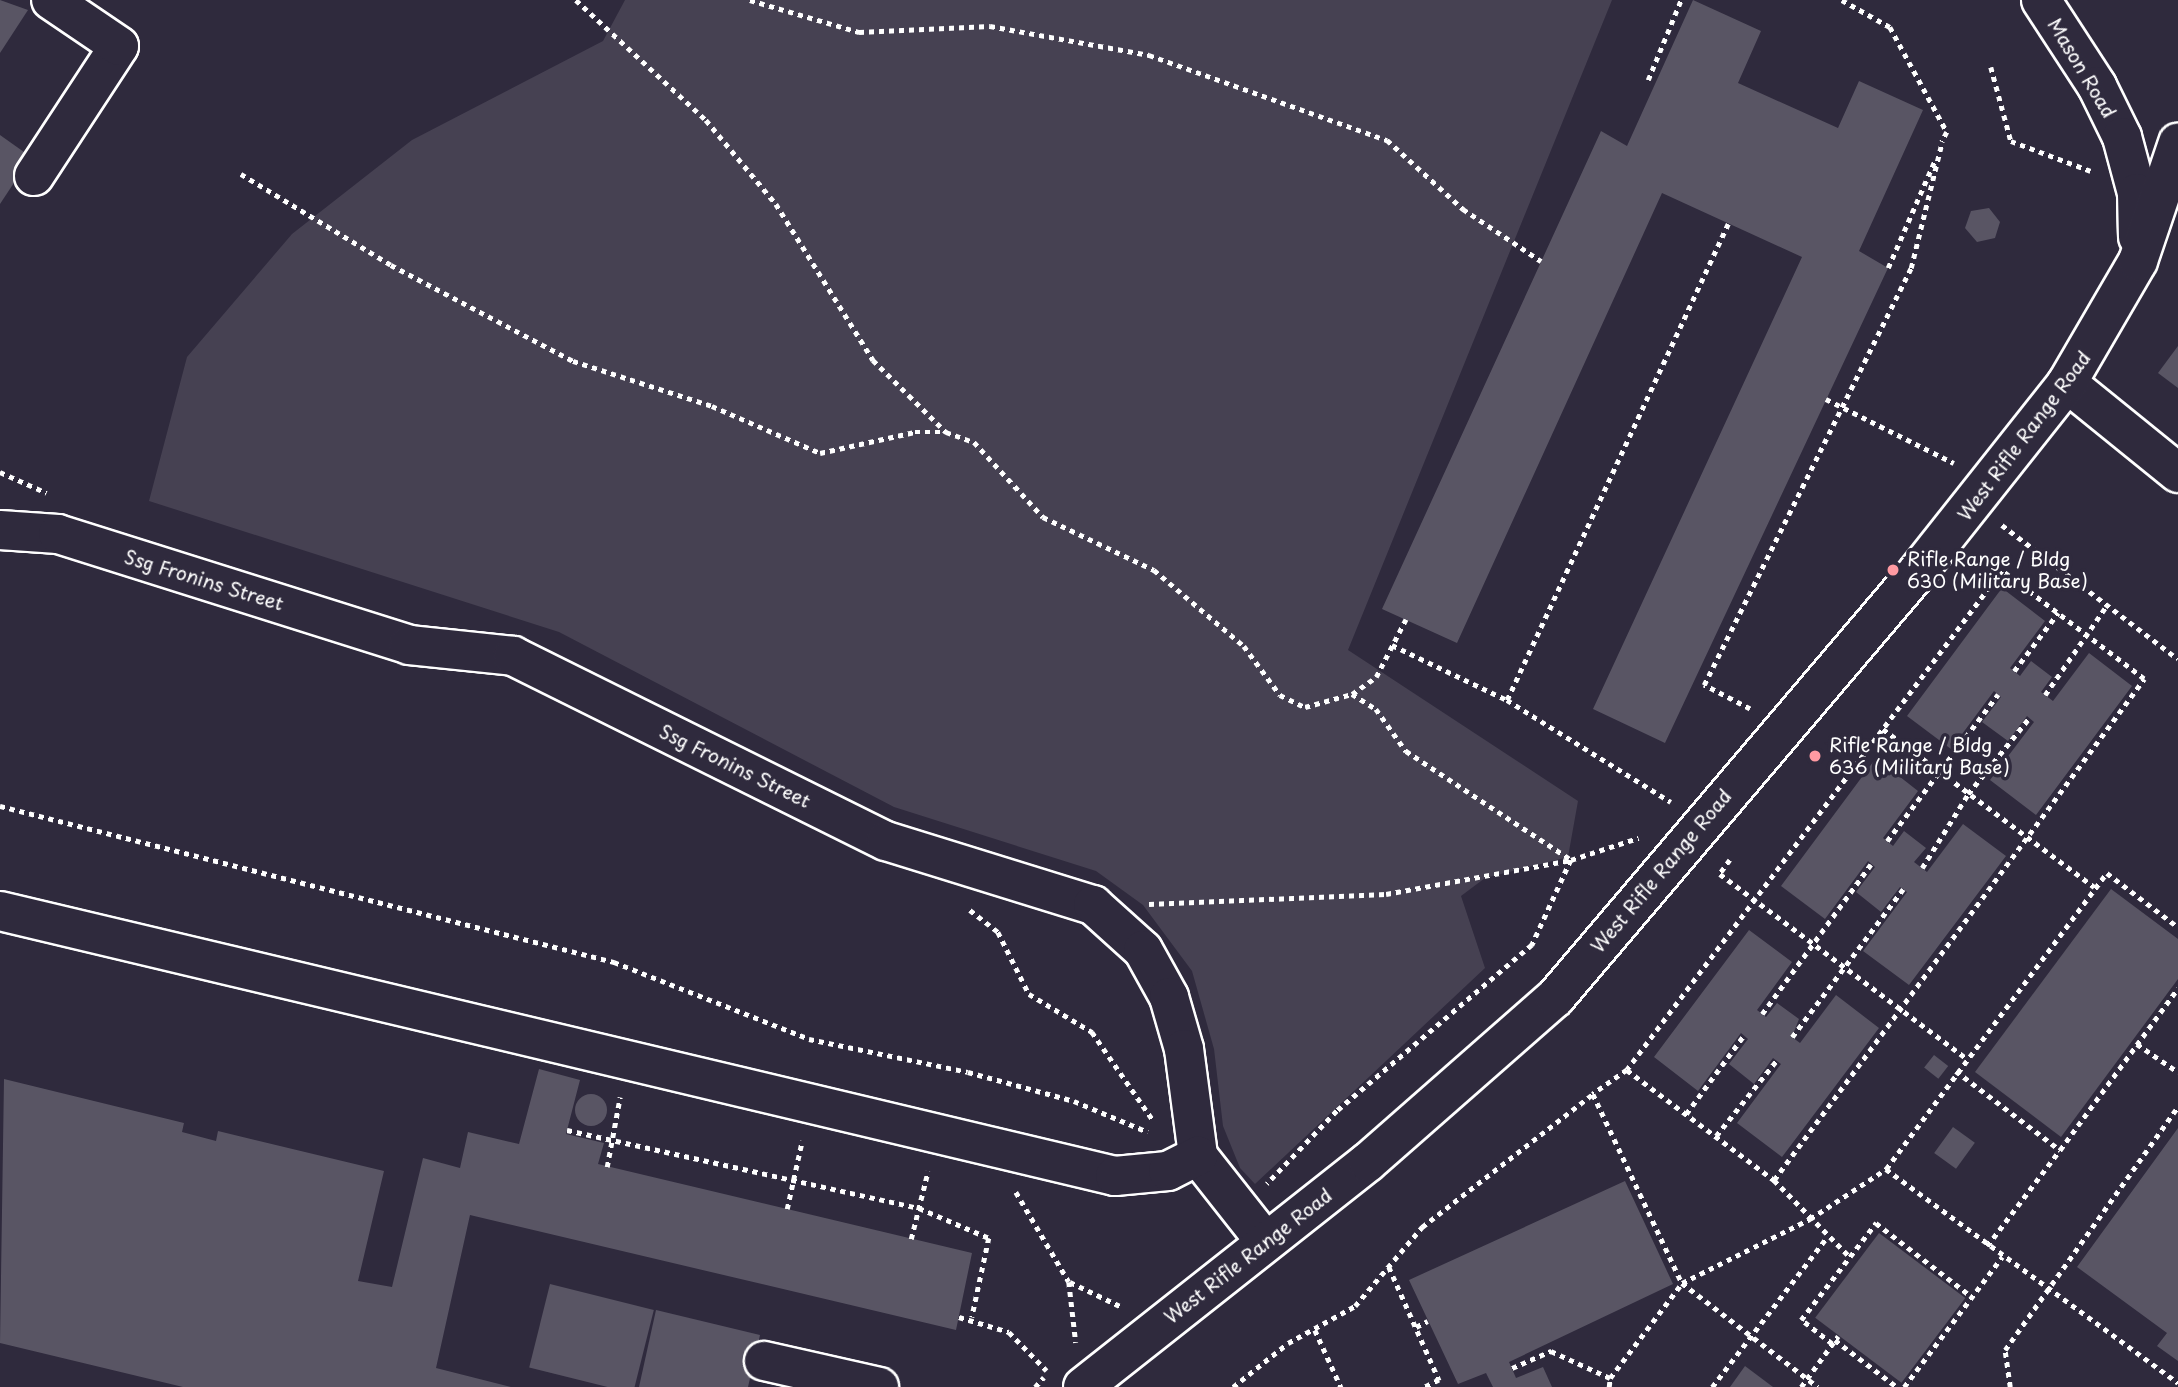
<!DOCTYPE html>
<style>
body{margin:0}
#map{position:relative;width:2178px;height:1387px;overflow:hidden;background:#2f2a3d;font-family:"Playpen Sans",sans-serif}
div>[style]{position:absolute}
.green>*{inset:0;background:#464152}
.building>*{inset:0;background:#595564;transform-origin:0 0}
.round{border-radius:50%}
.path>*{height:4.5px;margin-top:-2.25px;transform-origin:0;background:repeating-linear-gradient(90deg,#fff 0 5px,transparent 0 10px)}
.roads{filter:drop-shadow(2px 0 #fff) drop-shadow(-2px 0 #fff) drop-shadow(0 2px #fff) drop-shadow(0 -2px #fff)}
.minor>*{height:38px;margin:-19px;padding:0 19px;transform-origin:19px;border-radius:19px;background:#2f2a3d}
.dots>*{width:19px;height:19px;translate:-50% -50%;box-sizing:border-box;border:4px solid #2f2a3d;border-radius:50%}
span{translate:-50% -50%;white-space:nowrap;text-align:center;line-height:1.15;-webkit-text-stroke:7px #2f2a3d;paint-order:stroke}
.street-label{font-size:19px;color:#fff}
.poi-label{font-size:19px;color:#fff}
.left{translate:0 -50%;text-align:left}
</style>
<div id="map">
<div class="green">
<i style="clip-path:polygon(625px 0,1612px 0,1348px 650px,1578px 801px,1568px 857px,1485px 878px,1461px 896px,1485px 968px,1255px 1184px,1240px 1168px,1223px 1126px,1214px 1049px,1192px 971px,1143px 905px,1096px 871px,894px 807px,559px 632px,149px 501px,187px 357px,292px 234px,412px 140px,603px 41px)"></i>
</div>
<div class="building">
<i style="clip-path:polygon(0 0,28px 10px,0 53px)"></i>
<i style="clip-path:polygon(1693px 0,1761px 31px,1738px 83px,1838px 128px,1859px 81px,1923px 110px,1859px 251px,1888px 268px,1665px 743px,1593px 709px,1802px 257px,1662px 193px,1457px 643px,1382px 609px,1601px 131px,1627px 146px)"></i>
<i style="clip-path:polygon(0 135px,31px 157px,0 204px)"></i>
<i style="clip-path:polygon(1989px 208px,2000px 222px,1995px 238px,1977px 242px,1965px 228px,1971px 211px)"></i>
<i style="clip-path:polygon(2178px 346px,2178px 388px,2158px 373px)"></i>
<i style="clip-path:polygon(2002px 588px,2045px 621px,2010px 668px,2020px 676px,2031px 661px,2052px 677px,2041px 692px,2053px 701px,2089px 653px,2132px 686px,2036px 815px,1990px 780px,2034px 722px,2027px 716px,2008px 741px,1982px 722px,2001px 697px,1994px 691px,1951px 749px,1907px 716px)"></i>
<i style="clip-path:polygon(1876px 758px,1918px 791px,1883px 838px,1893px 846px,1904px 831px,1926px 848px,1914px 862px,1927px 872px,1963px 824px,2006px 856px,1909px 985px,1863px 951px,1907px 892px,1900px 887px,1881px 912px,1856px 892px,1875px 867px,1868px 861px,1825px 919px,1781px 886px)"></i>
<i style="clip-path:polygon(2111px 889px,2178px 939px,2178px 979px,2061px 1137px,1975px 1072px)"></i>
<i style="clip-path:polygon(1749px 930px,1792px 962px,1757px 1010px,1766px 1017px,1777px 1003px,1799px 1019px,1792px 1037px,1800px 1043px,1836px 995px,1879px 1028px,1782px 1157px,1737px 1123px,1781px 1064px,1773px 1058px,1754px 1084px,1729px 1064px,1748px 1039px,1741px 1033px,1698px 1091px,1654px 1057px)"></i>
<i style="left:1934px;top:1055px;width:18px;height:16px;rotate:38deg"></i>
<i style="clip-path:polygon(539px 1069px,580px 1080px,566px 1134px,604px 1143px,598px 1164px,972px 1253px,956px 1330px,470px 1215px,436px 1368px,511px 1387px,183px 1387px,0 1343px,4px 1079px,184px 1123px,182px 1132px,216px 1141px,218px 1131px,384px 1171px,358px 1281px,392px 1287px,423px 1158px,460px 1168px,468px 1132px,519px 1144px)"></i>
<i class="round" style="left:575px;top:1094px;width:32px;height:32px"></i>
<i style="left:1953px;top:1127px;width:27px;height:32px;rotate:36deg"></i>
<i style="clip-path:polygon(2178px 1128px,2178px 1361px,2157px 1346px,2167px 1333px,2077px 1267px)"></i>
<i style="clip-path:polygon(1625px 1181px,1673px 1284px,1509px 1362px,1516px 1378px,1543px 1367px,1552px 1387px,1493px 1387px,1486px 1373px,1458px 1384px,1409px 1280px)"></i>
<i style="left:1879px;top:1233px;width:108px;height:106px;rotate:37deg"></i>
<i style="left:550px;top:1284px;width:107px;height:86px;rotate:14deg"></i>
<i style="clip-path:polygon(656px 1310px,760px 1335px,748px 1387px,639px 1387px)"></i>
<i style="clip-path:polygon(1745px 1366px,1773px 1387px,1730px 1387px)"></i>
</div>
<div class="path">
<i style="left:576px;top:0;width:177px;rotate:42.7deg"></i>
<i style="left:706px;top:120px;width:109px;rotate:50.2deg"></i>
<i style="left:776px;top:204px;width:184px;rotate:58.1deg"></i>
<i style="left:873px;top:360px;width:103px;rotate:44.6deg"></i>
<i style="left:750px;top:0;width:114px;rotate:16.4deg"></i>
<i style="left:859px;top:32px;width:131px;rotate:-2.6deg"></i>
<i style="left:990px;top:26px;width:162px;rotate:10.3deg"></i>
<i style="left:1149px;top:55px;width:253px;rotate:19.7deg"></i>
<i style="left:1387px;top:140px;width:103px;rotate:42.2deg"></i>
<i style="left:1463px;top:209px;width:94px;rotate:33.7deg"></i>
<i style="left:1842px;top:0;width:55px;rotate:29.4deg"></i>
<i style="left:1890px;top:27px;width:119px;rotate:61.5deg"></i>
<i style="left:1947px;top:132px;width:11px;rotate:117deg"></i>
<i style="left:1991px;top:67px;width:77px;rotate:74.9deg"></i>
<i style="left:2011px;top:141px;width:85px;rotate:20.6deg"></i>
<i style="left:1648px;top:80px;width:87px;rotate:-67.6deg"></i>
<i style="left:241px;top:174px;width:175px;rotate:31.2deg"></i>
<i style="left:391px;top:265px;width:206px;rotate:27.8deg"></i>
<i style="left:573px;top:361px;width:146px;rotate:17.9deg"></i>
<i style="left:712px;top:406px;width:118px;rotate:23.5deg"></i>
<i style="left:820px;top:453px;width:97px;rotate:-12.5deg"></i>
<i style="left:915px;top:432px;width:31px"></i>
<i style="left:946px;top:432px;width:30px;rotate:20deg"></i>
<i style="left:974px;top:442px;width:102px;rotate:47.4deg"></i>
<i style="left:1043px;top:517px;width:123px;rotate:25.5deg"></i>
<i style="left:1154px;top:570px;width:118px;rotate:40.2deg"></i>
<i style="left:1244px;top:646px;width:61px;rotate:53.7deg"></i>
<i style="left:1280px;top:695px;width:28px;rotate:26deg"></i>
<i style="left:1305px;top:707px;width:49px;rotate:-15.5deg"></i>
<i style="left:1352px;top:694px;width:29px;rotate:-35deg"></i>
<i style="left:1376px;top:677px;width:65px;rotate:-62.7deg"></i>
<i style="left:1888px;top:268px;width:118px;rotate:-66.5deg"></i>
<i style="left:1826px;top:399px;width:143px;rotate:26.6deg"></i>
<i style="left:0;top:472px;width:51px;rotate:24.1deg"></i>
<i style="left:2002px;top:525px;width:221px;rotate:37.3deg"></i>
<i style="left:1392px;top:645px;width:127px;rotate:25.6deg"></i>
<i style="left:1507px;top:700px;width:193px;rotate:31.9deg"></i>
<i style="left:2014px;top:671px;width:73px;rotate:-52.8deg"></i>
<i style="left:1352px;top:694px;width:28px;rotate:32deg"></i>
<i style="left:1376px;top:709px;width:52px;rotate:54.5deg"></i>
<i style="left:1406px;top:751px;width:198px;rotate:33.4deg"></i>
<i style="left:1571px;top:860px;width:71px;rotate:-18.2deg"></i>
<i style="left:2045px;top:695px;width:109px;rotate:-55.4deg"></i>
<i style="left:1507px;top:700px;width:525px;rotate:-65.1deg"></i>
<i style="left:1750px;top:709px;width:52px;rotate:-152.4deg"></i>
<i style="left:1704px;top:685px;width:466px;rotate:-63.6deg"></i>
<i style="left:1911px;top:268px;width:130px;rotate:-76.2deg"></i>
<i style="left:1883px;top:729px;width:264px;rotate:36.8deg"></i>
<i style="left:0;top:806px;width:634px;rotate:14.26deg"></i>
<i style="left:614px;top:962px;width:210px;rotate:21.5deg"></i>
<i style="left:809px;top:1039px;width:162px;rotate:11.7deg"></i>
<i style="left:968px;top:1072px;width:110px;rotate:15.3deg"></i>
<i style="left:1074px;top:1101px;width:80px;rotate:22.7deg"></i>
<i style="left:1887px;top:841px;width:184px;rotate:-52.9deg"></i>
<i style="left:1730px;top:860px;width:17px;rotate:126deg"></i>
<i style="left:1720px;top:874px;width:306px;rotate:36.8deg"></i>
<i style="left:1922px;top:868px;width:87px;rotate:-58.1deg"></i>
<i style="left:1968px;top:794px;width:97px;rotate:-51.2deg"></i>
<i style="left:1149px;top:904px;width:237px;rotate:-2.4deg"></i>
<i style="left:1386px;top:894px;width:188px;rotate:-10.4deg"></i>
<i style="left:1571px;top:860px;width:94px;rotate:114.6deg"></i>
<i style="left:1532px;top:945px;width:256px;rotate:139.6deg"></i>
<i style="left:1337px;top:1111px;width:101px;rotate:133.8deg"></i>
<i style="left:970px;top:910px;width:36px;rotate:38deg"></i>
<i style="left:998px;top:932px;width:69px;rotate:63.4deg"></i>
<i style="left:1029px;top:994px;width:74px;rotate:31.1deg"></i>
<i style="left:1092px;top:1032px;width:107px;rotate:55.3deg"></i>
<i style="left:1762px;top:1014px;width:185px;rotate:-54deg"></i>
<i style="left:1792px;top:1037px;width:185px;rotate:-53.1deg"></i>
<i style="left:2137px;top:1044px;width:50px;rotate:34.3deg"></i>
<i style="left:1627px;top:1070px;width:184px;rotate:36.8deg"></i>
<i style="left:1774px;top:1180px;width:108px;rotate:45.4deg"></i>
<i style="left:1956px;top:1071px;width:131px;rotate:37.2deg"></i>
<i style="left:2060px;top:1150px;width:200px;rotate:-53.9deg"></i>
<i style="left:1686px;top:1114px;width:98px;rotate:-53.7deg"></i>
<i style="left:567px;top:1130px;width:361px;rotate:12.5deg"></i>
<i style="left:919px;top:1208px;width:76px;rotate:23.2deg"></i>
<i style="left:989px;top:1238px;width:81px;rotate:102.1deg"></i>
<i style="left:1716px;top:1136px;width:96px;rotate:-51.3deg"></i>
<i style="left:607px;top:1167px;width:71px;rotate:-79.5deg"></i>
<i style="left:1886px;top:1169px;width:362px;rotate:36.2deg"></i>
<i style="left:1774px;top:1180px;width:623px;rotate:-53.55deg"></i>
<i style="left:2144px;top:679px;width:178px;rotate:-142.7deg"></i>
<i style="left:2002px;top:571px;width:624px;rotate:126.92deg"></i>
<i style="left:1627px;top:1070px;width:42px;rotate:144.8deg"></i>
<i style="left:1593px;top:1094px;width:209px;rotate:64.8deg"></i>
<i style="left:1682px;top:1283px;width:143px;rotate:-26.6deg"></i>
<i style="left:1810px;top:1219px;width:91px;rotate:-33.3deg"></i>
<i style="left:1886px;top:1169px;width:369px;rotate:-53.3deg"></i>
<i style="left:2107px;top:873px;width:89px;rotate:37.3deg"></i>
<i style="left:1016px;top:1192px;width:104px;rotate:59.5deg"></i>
<i style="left:1069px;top:1282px;width:61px;rotate:83.5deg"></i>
<i style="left:787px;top:1209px;width:70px;rotate:-77.6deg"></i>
<i style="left:911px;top:1239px;width:70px;rotate:-76deg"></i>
<i style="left:1987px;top:1246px;width:121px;rotate:-52.8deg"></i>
<i style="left:1389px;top:1267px;width:124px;rotate:66.1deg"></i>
<i style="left:1439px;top:1380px;width:16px;rotate:153deg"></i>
<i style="left:1070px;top:1282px;width:58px;rotate:25.7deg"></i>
<i style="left:959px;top:1317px;width:52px;rotate:16.7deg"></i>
<i style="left:1009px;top:1332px;width:54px;rotate:45.7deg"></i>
<i style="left:1416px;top:1327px;width:13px;rotate:-27deg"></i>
<i style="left:1315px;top:1330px;width:63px;rotate:65.5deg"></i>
<i style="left:1835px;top:1340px;width:78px;rotate:37.2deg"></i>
<i style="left:1832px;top:1344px;width:39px;rotate:-142deg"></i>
<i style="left:1801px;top:1320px;width:123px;rotate:-52.3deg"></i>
<i style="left:1876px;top:1223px;width:121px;rotate:37.6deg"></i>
<i style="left:1512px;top:1368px;width:43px;rotate:-23.6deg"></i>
<i style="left:1551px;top:1351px;width:65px;rotate:24.6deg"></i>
<i style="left:1610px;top:1378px;width:119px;rotate:-52.8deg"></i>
<i style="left:1682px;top:1283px;width:171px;rotate:37.4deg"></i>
<i style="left:1035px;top:1387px;width:13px;rotate:-48deg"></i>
<i style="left:1233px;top:1387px;width:70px;rotate:-38.7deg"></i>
<i style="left:1288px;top:1343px;width:77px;rotate:-28.9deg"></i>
<i style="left:1355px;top:1306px;width:104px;rotate:-49.7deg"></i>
<i style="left:1422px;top:1227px;width:217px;rotate:-37.9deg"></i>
<i style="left:1609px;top:1387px;width:9px;rotate:-84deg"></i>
<i style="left:1712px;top:1387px;width:189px;rotate:-52.5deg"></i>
<i style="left:1801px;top:1387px;width:63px;rotate:-54deg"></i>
<i style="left:1904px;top:1387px;width:163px;rotate:-53deg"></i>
<i style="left:2010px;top:1387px;width:37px;rotate:-98deg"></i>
<i style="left:2005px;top:1350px;width:298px;rotate:-54.6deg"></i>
</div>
<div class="roads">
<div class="minor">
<i style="left:2041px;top:0;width:103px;rotate:56.9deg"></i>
<i style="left:2097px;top:86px;width:57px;rotate:63.9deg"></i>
<i style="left:2122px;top:137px;width:58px;rotate:75deg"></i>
<i style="left:2137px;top:193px;width:44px;rotate:88.7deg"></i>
<i style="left:34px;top:176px;width:155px;rotate:-56.8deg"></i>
<i style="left:119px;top:46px;width:82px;rotate:-145.9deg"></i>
<i style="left:2067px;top:383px;width:143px;rotate:39deg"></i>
<i style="left:0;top:530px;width:58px;rotate:3.9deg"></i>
<i style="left:58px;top:534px;width:368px;rotate:17.5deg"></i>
<i style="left:409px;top:645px;width:105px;rotate:6deg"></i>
<i style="left:513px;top:656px;width:416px;rotate:26.4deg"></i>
<i style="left:886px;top:841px;width:217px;rotate:17.2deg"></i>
<i style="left:1093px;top:905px;width:67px;rotate:42deg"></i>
<i style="left:1143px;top:950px;width:54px;rotate:61deg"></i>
<i style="left:1169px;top:997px;width:54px;rotate:73.9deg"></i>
<i style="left:1184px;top:1049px;width:108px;rotate:82.5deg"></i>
<i style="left:1198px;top:1156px;width:108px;rotate:51.8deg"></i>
<i style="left:0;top:911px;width:1146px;rotate:13.37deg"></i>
<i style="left:1115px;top:1176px;width:53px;rotate:-5.4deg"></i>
<i style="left:1168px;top:1171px;width:34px;rotate:-27deg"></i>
<i style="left:764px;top:1361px;width:118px;rotate:12.7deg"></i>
<i style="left:1083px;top:1387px;width:363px;rotate:-38.3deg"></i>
<i style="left:1368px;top:1162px;width:249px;rotate:-41.3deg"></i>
<i style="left:1555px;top:998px;width:555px;rotate:-49.6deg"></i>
<i style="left:1915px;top:575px;width:245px;rotate:-51.6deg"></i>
<i style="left:2067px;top:383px;width:141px;rotate:-59.8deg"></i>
<i style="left:2138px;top:261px;width:125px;rotate:-71.3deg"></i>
</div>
</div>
<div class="dots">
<i style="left:1893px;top:570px;background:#ff9aa2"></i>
<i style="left:1815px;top:756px;background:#ff9aa2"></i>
</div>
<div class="street-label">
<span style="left:2082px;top:68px;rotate:59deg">Mason Road</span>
<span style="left:2024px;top:436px;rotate:-53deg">West Rifle Range Road</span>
<span style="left:204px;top:580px;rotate:17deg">Ssg Fronins Street</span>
<span style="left:735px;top:766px;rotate:26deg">Ssg Fronins Street</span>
<span style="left:1661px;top:871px;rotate:-50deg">West Rifle Range Road</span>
<span style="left:1248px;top:1256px;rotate:-38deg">West Rifle Range Road</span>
</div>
<div class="poi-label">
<span class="left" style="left:1907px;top:570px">Rifle Range / Bldg<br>630 (Military Base)</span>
<span class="left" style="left:1829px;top:756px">Rifle Range / Bldg<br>636 (Military Base)</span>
</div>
</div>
